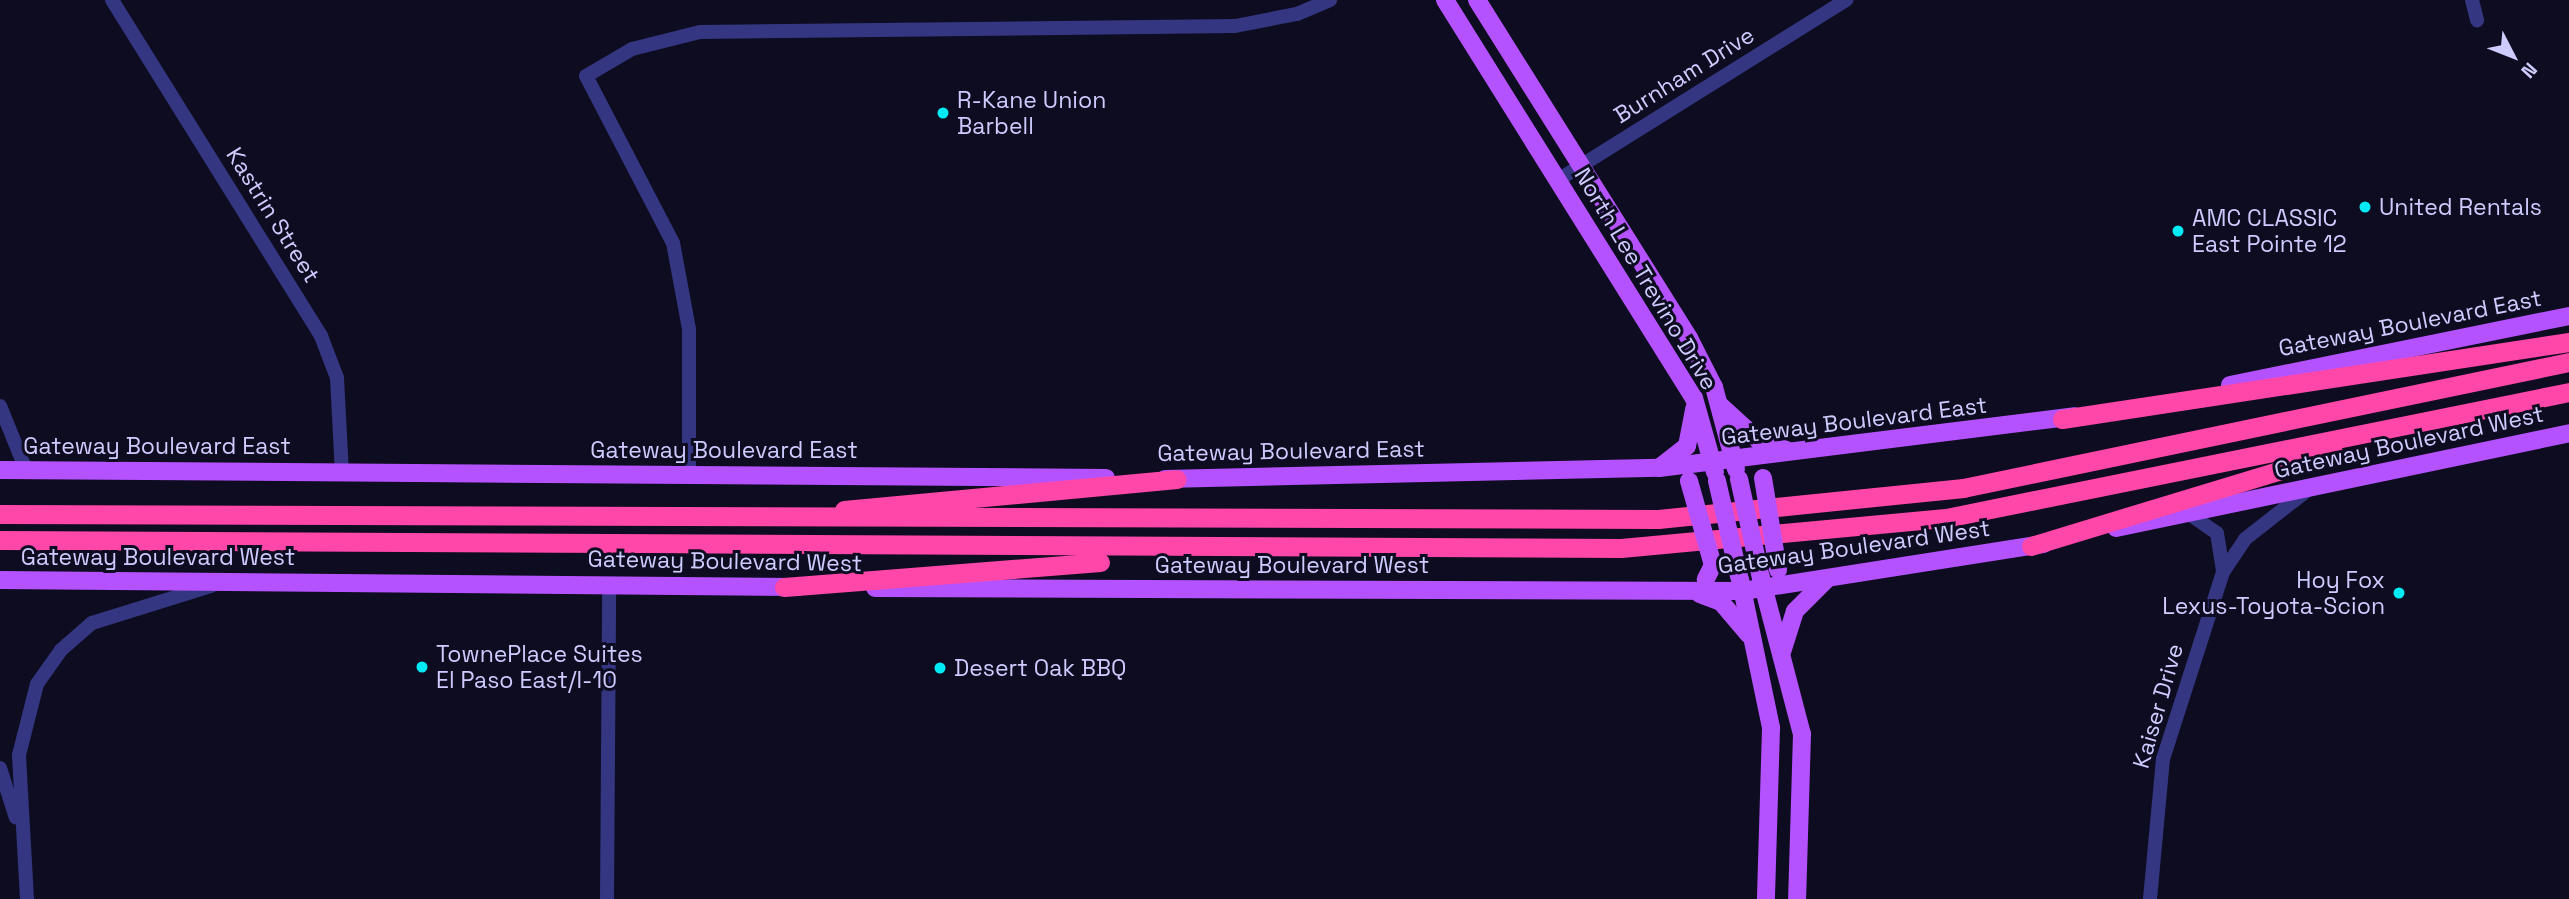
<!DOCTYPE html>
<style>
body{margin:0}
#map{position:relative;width:2569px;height:899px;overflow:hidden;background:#0e0c20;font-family:"Space Grotesk",sans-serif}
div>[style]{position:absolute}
.minor>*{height:14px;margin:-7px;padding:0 7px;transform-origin:7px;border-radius:7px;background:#343681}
.major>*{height:18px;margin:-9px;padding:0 9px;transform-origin:9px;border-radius:9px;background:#b552ff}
.highway>*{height:19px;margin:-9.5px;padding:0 9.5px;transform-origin:9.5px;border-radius:9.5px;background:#ff46a9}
.major-bridge>*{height:18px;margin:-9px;padding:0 9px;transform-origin:9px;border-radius:9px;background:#b552ff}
.dots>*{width:19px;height:19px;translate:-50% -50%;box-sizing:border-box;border:4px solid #0e0c20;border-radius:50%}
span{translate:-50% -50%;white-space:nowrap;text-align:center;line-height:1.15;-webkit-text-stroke:6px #0e0c20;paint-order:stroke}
.street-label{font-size:23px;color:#cecbff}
.poi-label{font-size:23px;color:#cecbff}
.left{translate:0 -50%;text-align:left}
.right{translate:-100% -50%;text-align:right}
.north{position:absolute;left:2478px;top:21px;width:70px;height:70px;-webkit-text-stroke:5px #0e0c20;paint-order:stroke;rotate:132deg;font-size:19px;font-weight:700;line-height:28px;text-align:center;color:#cecbff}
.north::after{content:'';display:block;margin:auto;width:24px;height:32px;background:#cecbff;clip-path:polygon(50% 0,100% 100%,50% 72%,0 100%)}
</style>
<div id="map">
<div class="minor">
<i style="left:112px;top:0;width:396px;rotate:58.1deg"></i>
<i style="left:321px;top:336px;width:45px;rotate:69.1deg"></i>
<i style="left:337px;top:378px;width:94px;rotate:87deg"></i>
<i style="left:2472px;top:0;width:21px;rotate:76deg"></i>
<i style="left:1558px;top:180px;width:340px;rotate:-32deg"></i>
<i style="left:0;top:406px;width:69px;rotate:67.9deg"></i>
<i style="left:689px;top:474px;width:145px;rotate:-90deg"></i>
<i style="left:689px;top:329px;width:87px;rotate:-100.5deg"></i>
<i style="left:673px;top:243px;width:188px;rotate:-117.5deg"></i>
<i style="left:586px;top:76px;width:53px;rotate:-30.4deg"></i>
<i style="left:632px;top:49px;width:70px;rotate:-14deg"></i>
<i style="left:700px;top:32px;width:535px;rotate:-0.64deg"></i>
<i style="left:1235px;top:26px;width:63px;rotate:-11deg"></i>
<i style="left:1297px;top:14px;width:36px;rotate:-23deg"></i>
<i style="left:2188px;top:513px;width:35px;rotate:35deg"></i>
<i style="left:2217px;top:533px;width:39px;rotate:81deg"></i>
<i style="left:0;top:768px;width:52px;rotate:72.3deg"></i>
<i style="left:27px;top:899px;width:144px;rotate:-93.2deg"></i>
<i style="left:19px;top:755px;width:73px;rotate:-75.8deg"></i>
<i style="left:37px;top:684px;width:42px;rotate:-54.8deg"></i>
<i style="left:61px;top:650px;width:41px;rotate:-41.1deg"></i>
<i style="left:92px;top:623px;width:125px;rotate:-17.3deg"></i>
<i style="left:607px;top:899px;width:315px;rotate:-89.6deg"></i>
<i style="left:2150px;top:899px;width:141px;rotate:-84.7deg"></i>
<i style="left:2163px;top:759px;width:196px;rotate:-72.2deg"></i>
<i style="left:2223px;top:572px;width:40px;rotate:-56deg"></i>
<i style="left:2245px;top:539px;width:81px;rotate:-38deg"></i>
</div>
<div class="major">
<i style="left:1445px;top:0;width:469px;rotate:58deg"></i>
<i style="left:1694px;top:398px;width:77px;rotate:74.2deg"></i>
<i style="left:1477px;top:0;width:399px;rotate:57.9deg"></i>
<i style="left:1689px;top:338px;width:55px;rotate:63deg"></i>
<i style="left:1714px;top:387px;width:85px;rotate:75deg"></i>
<i style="left:2230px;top:385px;width:346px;rotate:-11.5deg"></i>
<i style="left:1721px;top:406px;width:52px;rotate:42.6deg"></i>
<i style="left:1759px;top:441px;width:29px;rotate:18deg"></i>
<i style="left:1660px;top:467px;width:34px;rotate:-38deg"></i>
<i style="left:1687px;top:446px;width:38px;rotate:-79deg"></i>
<i style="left:0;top:470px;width:1106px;rotate:0.41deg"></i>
<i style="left:1165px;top:479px;width:494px;rotate:-1.3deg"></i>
<i style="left:1659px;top:468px;width:419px;rotate:-7.1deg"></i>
<i style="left:2116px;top:528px;width:463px;rotate:-11.8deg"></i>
<i style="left:1761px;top:578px;width:161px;rotate:75.3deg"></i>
<i style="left:1802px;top:734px;width:165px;rotate:91.7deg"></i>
<i style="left:1740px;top:579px;width:152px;rotate:78.2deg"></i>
<i style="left:1771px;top:728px;width:171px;rotate:91.7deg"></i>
<i style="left:0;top:580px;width:798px;rotate:0.5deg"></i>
<i style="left:875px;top:588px;width:868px;rotate:0.2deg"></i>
<i style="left:1743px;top:591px;width:305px;rotate:-8.9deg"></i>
<i style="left:1700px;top:594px;width:22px;rotate:21deg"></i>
<i style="left:1721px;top:602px;width:43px;rotate:49.7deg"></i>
<i style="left:1782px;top:652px;width:43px;rotate:-72.4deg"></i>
<i style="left:1795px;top:611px;width:44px;rotate:-45deg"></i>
</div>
<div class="highway">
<i style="left:2062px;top:419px;width:513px;rotate:-8.64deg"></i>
<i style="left:844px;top:510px;width:334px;rotate:-5.3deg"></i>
<i style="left:0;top:514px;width:1658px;rotate:0.17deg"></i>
<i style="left:1658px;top:519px;width:307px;rotate:-5.8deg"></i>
<i style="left:1963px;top:488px;width:619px;rotate:-11.75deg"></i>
<i style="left:0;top:540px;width:1621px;rotate:0.28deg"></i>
<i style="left:1621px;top:548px;width:326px;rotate:-5.3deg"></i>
<i style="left:1946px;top:518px;width:636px;rotate:-11.43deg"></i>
<i style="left:2031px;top:546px;width:317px;rotate:-16.9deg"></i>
<i style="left:784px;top:587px;width:317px;rotate:-4.5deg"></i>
</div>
<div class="major-bridge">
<i style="left:1763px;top:478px;width:93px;rotate:80.7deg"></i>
<i style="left:1739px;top:479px;width:101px;rotate:77.5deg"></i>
<i style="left:1689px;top:481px;width:87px;rotate:74.1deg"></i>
<i style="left:1713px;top:565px;width:16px;rotate:117deg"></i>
<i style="left:1717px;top:481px;width:98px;rotate:77deg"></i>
</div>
<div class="dots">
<i style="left:943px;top:113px;background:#00ebf6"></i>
<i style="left:2365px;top:207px;background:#00ebf6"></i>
<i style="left:2178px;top:231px;background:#00ebf6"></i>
<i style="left:2399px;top:593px;background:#00ebf6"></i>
<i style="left:422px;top:667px;background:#00ebf6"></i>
<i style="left:940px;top:668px;background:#00ebf6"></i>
</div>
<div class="street-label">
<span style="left:1684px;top:75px;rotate:-32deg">Burnham Drive</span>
<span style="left:273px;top:215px;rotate:58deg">Kastrin Street</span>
<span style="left:1646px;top:279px;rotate:59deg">North Lee Trevino Drive</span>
<span style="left:2410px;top:323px;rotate:-11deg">Gateway Boulevard East</span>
<span style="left:1854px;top:421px;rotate:-7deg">Gateway Boulevard East</span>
<span style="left:2409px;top:442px;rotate:-12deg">Gateway Boulevard West</span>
<span style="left:157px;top:446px">Gateway Boulevard East</span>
<span style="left:724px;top:450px">Gateway Boulevard East</span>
<span style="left:1291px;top:451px;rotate:-1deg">Gateway Boulevard East</span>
<span style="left:1854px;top:547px;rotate:-8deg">Gateway Boulevard West</span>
<span style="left:158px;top:557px">Gateway Boulevard West</span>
<span style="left:725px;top:561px;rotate:1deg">Gateway Boulevard West</span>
<span style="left:1292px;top:565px">Gateway Boulevard West</span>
<span style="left:2158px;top:706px;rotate:-74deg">Kaiser Drive</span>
</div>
<div class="poi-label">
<span class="left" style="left:957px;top:113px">R-Kane Union<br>Barbell</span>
<span class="left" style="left:2379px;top:207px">United Rentals</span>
<span class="left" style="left:2192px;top:231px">AMC CLASSIC<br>East Pointe 12</span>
<span class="right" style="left:2385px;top:593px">Hoy Fox<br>Lexus-Toyota-Scion</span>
<span class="left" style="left:436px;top:667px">TownePlace Suites<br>El Paso East/I-10</span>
<span class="left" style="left:954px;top:668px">Desert Oak BBQ</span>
</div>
<div class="north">N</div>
</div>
